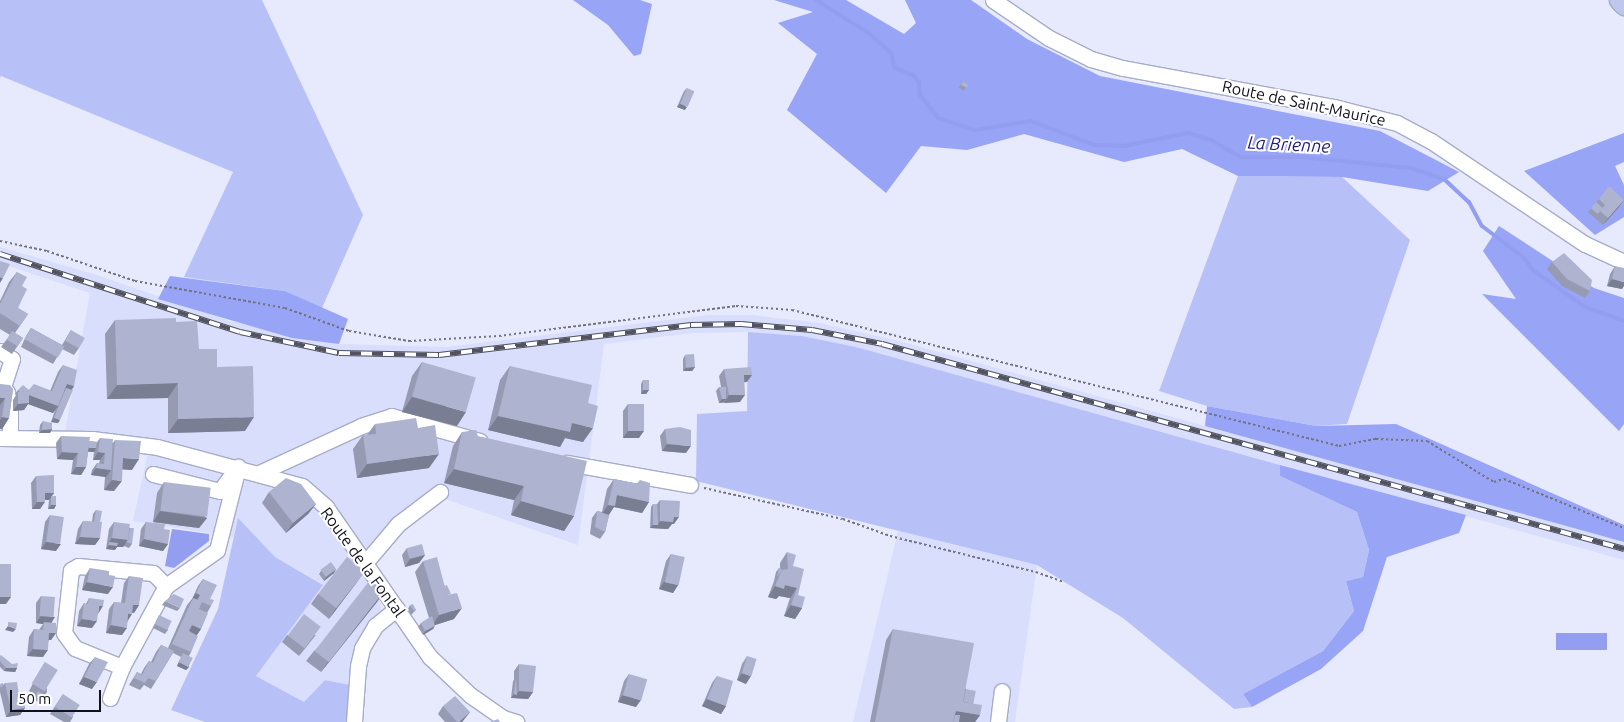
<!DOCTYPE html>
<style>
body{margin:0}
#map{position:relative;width:1624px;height:722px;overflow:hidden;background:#e7eafc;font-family:Ubuntu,sans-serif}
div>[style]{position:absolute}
.built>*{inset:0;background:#d8defc}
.green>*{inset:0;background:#b7c1f8}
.forest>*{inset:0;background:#98a4f6}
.water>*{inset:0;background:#939ef0;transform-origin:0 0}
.stream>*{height:4px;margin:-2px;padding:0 2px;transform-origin:2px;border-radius:2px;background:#939ef0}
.path>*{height:2px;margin-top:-1px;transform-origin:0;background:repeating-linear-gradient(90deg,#717381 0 2.5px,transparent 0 5px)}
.roads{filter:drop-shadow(1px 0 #a7acc8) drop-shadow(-1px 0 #a7acc8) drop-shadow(0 1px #a7acc8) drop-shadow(0 -1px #a7acc8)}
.minor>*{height:15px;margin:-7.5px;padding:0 7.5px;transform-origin:7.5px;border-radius:7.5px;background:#fff}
.highway>*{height:21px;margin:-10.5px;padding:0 10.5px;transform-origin:10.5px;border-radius:10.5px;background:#c0c7ee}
.rail>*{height:5.5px;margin-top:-2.75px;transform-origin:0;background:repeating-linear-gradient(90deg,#fff 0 11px,#51535f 0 22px);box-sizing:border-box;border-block:1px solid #51535f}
.wall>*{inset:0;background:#969bb3;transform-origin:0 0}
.shaded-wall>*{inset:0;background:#7a7e92}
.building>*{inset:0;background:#aeb4d0;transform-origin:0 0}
span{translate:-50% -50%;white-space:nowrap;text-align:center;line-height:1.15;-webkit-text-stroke:4px #fff;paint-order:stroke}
.street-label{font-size:16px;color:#10111b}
.water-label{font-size:18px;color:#241e7a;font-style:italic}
.scale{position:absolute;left:10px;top:690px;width:91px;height:22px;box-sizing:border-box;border:2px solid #10111b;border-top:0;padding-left:6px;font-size:15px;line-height:18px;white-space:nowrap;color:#10111b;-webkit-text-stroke:4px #fff;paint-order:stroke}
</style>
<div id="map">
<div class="built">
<i style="clip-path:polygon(0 247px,91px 273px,230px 321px,339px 344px,447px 347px,708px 315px,752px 315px,819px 323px,899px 341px,1624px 542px,1624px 560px,856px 347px,802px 336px,748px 332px,691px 333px,604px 344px,578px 545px,442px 498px,400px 528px,375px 562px,383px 623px,350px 685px,325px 680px,304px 702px,256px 676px,323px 584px,275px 557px,238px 519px,233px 537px,133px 521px,148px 453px,65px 432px,90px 293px,0 263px)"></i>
<i style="clip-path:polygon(898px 531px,1037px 565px,1015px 722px,853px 722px)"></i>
</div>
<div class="green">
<i style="clip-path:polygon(0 0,262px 0,363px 215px,322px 308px,285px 291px,184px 277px,233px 172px,1px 76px,0 78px)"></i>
<i style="clip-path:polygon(1238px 176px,1342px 177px,1410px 240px,1347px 424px,1316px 426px,1207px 406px,1159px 391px)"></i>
<i style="clip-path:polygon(748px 332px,802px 336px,856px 347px,1280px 465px,1280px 476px,1357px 512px,1369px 550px,1363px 577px,1346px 581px,1354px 611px,1323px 651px,1243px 694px,1252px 707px,1234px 709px,1123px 618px,1037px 565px,696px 481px,697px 414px,747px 411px)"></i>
<i style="clip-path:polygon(238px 518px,275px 557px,323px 585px,256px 676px,304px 702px,325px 680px,350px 685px,348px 722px,205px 722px,171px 710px,218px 609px)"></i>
</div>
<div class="forest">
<i style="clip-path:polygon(573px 0,640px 0,652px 4px,641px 54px,634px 56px,608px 25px)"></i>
<i style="clip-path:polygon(774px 0,846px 0,904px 34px,916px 23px,905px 0,971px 0,1027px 39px,1100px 76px,1380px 131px,1459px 172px,1428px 191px,1342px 177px,1238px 176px,1182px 149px,1124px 162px,1024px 134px,967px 150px,921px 146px,886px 193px,787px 110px,817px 54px,778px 23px,813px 12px)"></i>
<i style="clip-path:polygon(1624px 133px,1624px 162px,1615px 166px,1624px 185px,1624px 217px,1595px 235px,1524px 171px)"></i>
<i style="clip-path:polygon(1499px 226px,1594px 288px,1624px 298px,1624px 424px,1619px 431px,1482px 294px,1516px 299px,1483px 251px)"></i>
<i style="clip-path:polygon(170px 276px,285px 291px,348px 319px,339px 344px,292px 338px,158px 299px)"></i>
<i style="clip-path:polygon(1207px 406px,1316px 426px,1396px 424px,1624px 525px,1624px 542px,1205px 426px)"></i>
<i style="clip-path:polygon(1280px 465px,1466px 515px,1459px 533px,1387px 557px,1363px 631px,1321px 669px,1252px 707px,1243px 694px,1323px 651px,1354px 611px,1346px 581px,1363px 577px,1369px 550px,1357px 512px,1280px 476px)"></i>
</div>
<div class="water">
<i style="clip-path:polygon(172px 529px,209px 534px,209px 541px,174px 568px,165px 566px)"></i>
<i style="left:1607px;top:633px;width:17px;height:51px;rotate:90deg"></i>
</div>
<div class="stream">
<i style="left:816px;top:0;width:64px;rotate:32.2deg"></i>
<i style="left:870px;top:34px;width:28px;rotate:42deg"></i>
<i style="left:891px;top:53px;width:14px;rotate:78deg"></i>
<i style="left:894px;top:67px;width:22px;rotate:24deg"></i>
<i style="left:914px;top:76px;width:8px;rotate:50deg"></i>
<i style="left:919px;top:82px;width:13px;rotate:86deg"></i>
<i style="left:920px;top:95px;width:29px;rotate:52deg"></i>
<i style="left:938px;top:118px;width:39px;rotate:18deg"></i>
<i style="left:975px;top:130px;width:57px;rotate:-9.1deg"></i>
<i style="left:1031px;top:121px;width:67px;rotate:20.9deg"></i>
<i style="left:1094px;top:145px;width:30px;rotate:2deg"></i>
<i style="left:1124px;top:146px;width:65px;rotate:-11.5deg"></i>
<i style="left:1188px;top:133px;width:24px;rotate:17deg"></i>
<i style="left:1211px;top:140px;width:34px;rotate:30deg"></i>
<i style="left:1240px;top:157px;width:62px"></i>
<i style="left:1302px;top:157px;width:110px;rotate:5.8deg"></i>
<i style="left:1411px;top:168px;width:36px;rotate:19deg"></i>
<i style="left:1445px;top:180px;width:33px;rotate:43deg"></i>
<i style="left:1469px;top:202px;width:27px;rotate:62deg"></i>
<i style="left:1482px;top:226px;width:51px;rotate:37.1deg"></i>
<i style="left:1523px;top:257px;width:18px;rotate:52deg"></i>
<i style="left:1534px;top:271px;width:62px;rotate:35.2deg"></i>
<i style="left:1585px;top:307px;width:41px;rotate:19.7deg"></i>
</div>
<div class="path">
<i style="left:0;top:241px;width:48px;rotate:12deg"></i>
<i style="left:47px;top:251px;width:93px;rotate:18.8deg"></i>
<i style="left:135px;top:281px;width:152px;rotate:10.2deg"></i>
<i style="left:285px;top:308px;width:68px;rotate:19.8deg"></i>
<i style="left:349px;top:331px;width:61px;rotate:9.5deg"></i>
<i style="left:409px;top:341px;width:90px;rotate:-3.2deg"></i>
<i style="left:499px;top:336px;width:239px;rotate:-7.2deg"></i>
<i style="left:736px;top:306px;width:56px;rotate:4.1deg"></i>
<i style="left:792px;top:310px;width:564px;rotate:13.96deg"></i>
<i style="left:1339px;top:446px;width:38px;rotate:-11deg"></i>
<i style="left:1376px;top:439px;width:51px;rotate:2.2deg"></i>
<i style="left:1427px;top:441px;width:79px;rotate:31.5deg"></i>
<i style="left:1494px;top:482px;width:10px;rotate:-17deg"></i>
<i style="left:1504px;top:479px;width:130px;rotate:22.2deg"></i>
<i style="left:704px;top:488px;width:142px;rotate:12.6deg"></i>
<i style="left:843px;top:519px;width:50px;rotate:19.9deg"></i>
<i style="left:890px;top:536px;width:150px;rotate:13.9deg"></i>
<i style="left:1036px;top:572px;width:29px;rotate:20deg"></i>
</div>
<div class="roads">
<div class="minor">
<i style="left:993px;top:0;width:68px;rotate:34.2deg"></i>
<i style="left:1049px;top:38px;width:47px;rotate:26.6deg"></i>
<i style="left:1091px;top:59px;width:33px;rotate:16deg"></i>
<i style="left:1123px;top:68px;width:215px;rotate:10.5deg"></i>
<i style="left:1334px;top:107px;width:65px;rotate:14.3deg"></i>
<i style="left:1397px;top:123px;width:38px;rotate:28deg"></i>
<i style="left:1431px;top:141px;width:185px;rotate:33.8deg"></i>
<i style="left:1585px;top:244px;width:43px;rotate:24.8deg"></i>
<i style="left:0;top:351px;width:14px;rotate:34deg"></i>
<i style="left:12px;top:359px;width:29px;rotate:108deg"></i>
<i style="left:0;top:386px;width:9px;rotate:41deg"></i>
<i style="left:7px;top:392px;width:14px;rotate:78deg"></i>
<i style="left:10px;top:406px;width:32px;rotate:90deg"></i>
<i style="left:0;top:438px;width:92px;rotate:0.6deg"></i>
<i style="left:92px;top:439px;width:65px;rotate:7deg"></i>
<i style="left:157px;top:447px;width:150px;rotate:15.1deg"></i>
<i style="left:302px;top:486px;width:32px;rotate:41deg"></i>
<i style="left:326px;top:507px;width:183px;rotate:55.3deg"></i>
<i style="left:430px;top:657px;width:55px;rotate:43.5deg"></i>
<i style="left:470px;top:695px;width:40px;rotate:34.9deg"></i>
<i style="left:503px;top:718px;width:14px;rotate:17deg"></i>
<i style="left:567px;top:463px;width:125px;rotate:10.1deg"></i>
<i style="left:259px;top:473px;width:112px;rotate:-24.7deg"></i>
<i style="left:361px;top:426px;width:32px;rotate:-18deg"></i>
<i style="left:391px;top:416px;width:92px;rotate:15.7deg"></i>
<i style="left:153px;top:474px;width:69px;rotate:14.2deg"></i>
<i style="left:220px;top:491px;width:24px;rotate:-54deg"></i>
<i style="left:365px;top:563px;width:51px;rotate:-49.8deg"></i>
<i style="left:398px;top:524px;width:53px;rotate:-37.3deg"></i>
<i style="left:166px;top:586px;width:18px;rotate:-135deg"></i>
<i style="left:153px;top:573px;width:75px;rotate:-174.7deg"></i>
<i style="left:78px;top:566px;width:8px;rotate:150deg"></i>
<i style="left:71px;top:570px;width:63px;rotate:96.3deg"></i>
<i style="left:64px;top:633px;width:19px;rotate:54deg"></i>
<i style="left:75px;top:648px;width:51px;rotate:22deg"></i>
<i style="left:122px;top:667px;width:92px;rotate:-61.5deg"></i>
<i style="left:166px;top:586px;width:62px;rotate:-35.2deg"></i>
<i style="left:217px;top:550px;width:86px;rotate:-75.8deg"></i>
<i style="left:110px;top:698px;width:33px;rotate:-69deg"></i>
<i style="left:354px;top:722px;width:56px;rotate:-85.9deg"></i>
<i style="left:358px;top:666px;width:18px;rotate:-77deg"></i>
<i style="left:362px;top:648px;width:26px;rotate:-59deg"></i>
<i style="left:375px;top:626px;width:28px;rotate:-39deg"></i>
<i style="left:998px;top:722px;width:31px;rotate:-83deg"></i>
</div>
<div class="highway">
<i style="left:1620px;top:0;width:6px;rotate:45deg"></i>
</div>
</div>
<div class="rail">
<i style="left:0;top:254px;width:252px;rotate:18deg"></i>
<i style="left:240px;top:332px;width:101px;rotate:12deg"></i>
<i style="left:339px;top:353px;width:100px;rotate:1.1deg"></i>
<i style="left:439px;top:355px;width:254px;rotate:-6.8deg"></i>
<i style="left:691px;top:325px;width:50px;rotate:-1.1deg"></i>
<i style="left:741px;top:324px;width:71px;rotate:4.8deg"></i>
<i style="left:812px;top:330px;width:71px;rotate:11.3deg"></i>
<i style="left:882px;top:344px;width:770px;rotate:15.44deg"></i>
</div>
<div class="wall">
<i style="left:963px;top:81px;width:6px;height:8px;rotate:31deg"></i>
<i style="clip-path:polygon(687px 88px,685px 110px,677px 107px,684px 91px)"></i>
<i style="clip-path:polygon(1599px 199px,1624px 200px,1619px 207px,1603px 225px,1588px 212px)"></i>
<i style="clip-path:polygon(1552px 262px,1590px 291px,1585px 298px,1562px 286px,1547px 269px)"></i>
<i style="clip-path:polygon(1615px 266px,1622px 289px,1607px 286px,1610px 274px)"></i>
<i style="clip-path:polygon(17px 272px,22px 286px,18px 308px,28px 314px,15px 333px,23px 338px,12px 354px,1px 347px,10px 335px,0 329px,0 301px,9px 282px)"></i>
<i style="clip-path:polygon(115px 320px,176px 322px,199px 349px,217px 367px,245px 431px,168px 433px,168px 398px,107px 399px,105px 334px)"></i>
<i style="clip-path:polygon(31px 328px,62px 345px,71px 330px,79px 348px,74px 355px,62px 349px,53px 364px,21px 347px,26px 336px)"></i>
<i style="clip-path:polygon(685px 355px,695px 367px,692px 371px,683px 371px,683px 359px)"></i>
<i style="clip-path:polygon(422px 362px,457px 426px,402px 412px,412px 376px)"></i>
<i style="clip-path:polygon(63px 365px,74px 386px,72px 390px,58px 423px,51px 422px,55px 410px,53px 413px,28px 404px,24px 410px,13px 411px,13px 400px,16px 395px,15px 394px,18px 390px,50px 391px,58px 372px)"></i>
<i style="clip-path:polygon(510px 366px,588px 403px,583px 442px,565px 438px,560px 447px,488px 430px,500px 380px)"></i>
<i style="clip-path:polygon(724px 369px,747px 382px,744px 382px,740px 402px,719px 403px,716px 391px,719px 387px,721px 387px,719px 376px)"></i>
<i style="clip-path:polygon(643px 380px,649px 390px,646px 394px,641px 394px,641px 384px)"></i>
<i style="clip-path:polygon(0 384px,13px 389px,9px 418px,2px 429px,0 429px)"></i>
<i style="clip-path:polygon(628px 404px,639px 438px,623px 438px,623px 411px)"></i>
<i style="clip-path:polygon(43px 421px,52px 429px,50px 433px,39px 433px,40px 425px)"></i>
<i style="clip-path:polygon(375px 424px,418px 428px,429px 468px,357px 478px,353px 449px,363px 435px,367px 435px)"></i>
<i style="clip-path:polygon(665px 429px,686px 453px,662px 451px,660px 436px)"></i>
<i style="clip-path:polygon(462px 432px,574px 516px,564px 531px,511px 515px,514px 500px,444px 483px,453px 446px)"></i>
<i style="clip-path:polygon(61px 436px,89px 441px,97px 442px,100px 438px,113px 443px,115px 440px,132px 470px,122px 469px,114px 491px,104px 490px,105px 477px,91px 475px,92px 470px,97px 463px,99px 463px,100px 460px,93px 460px,94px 452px,88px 452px,86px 467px,81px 475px,71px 474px,73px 460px,57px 459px,56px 443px)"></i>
<i style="clip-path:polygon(36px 476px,54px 493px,49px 500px,45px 500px,40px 509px,32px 509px,31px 483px)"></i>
<i style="clip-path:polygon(614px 479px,637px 484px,640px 480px,649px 502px,642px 513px,614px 507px,609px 515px,605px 532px,600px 539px,590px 534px,592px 518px,597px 511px,602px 512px,607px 489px)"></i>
<i style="clip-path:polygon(164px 482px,207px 518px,199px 528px,153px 522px,157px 493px)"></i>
<i style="clip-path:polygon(269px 492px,316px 504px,308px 514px,286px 533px,262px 503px)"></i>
<i style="clip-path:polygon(51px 496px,56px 505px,54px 509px,48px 509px,49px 500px)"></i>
<i style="clip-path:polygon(660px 500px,674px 524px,672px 524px,668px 529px,650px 528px,651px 507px,653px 504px,657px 504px)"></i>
<i style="clip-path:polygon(96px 510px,100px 522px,100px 538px,95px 545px,75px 544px,78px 529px,83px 521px,92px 522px,93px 514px)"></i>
<i style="clip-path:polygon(50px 515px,56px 551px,41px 549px,45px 522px)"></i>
<i style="clip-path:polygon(114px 522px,130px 528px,132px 544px,129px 548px,124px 546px,123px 547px,117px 547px,115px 550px,106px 549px,109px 529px)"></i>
<i style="clip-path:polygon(146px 522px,164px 529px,168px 544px,163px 551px,139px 546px,141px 529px)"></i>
<i style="clip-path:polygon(407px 548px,425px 555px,419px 563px,405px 567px,402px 555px)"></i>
<i style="clip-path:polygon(787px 552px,793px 566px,798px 595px,802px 608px,795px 619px,784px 616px,790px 598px,779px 596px,776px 599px,768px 597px,774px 581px,776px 572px,779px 568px,780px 569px,780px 563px)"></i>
<i style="clip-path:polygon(671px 554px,678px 585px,673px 593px,659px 589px,666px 561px)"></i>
<i style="clip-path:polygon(423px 561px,445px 586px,454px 619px,435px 625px,433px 629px,423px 635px,418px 627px,421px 623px,429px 618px,415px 572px)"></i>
<i style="clip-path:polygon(90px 568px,108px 594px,82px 590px,85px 576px)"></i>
<i style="clip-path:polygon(336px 569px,334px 573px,324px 581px,319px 574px,321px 571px)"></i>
<i style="clip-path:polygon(129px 576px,139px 605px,134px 613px,132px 613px,128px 620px,122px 635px,106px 633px,109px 609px,114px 602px,121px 603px,124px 583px)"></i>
<i style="clip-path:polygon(203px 579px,210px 599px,211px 606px,207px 613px,201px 629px,197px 635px,191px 652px,189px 656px,189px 667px,186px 670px,177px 666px,181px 657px,173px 653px,151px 689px,144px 685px,140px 690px,129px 685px,137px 672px,141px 674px,144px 668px,149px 661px,151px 662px,156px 652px,161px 645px,168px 648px,187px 605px,192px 599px,198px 586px)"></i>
<i style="clip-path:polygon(357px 582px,329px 619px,311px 604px,318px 594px)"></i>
<i style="clip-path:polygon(384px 591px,377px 602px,321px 672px,306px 661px,314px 651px)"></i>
<i style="clip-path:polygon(41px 596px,56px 633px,51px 640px,49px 640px,43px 657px,27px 656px,29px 637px,34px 629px,39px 630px,43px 624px,36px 623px,36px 603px)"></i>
<i style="clip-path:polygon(89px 598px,92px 628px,77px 626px,79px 611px,84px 603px,86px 604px)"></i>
<i style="clip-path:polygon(165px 601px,180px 608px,177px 611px,162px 605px)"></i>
<i style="clip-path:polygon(410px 605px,416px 610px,411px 615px,408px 609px)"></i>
<i style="clip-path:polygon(159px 615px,168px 630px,165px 634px,153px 628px)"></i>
<i style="clip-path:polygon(893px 629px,966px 689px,973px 704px,980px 715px,975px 722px,870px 722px,886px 640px)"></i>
<i style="clip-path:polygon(287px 635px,316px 635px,299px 656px,282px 642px)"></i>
<i style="clip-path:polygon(0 656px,17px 668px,15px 672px,4px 671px,0 667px)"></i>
<i style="clip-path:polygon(747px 656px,746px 684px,737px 680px,742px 664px)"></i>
<i style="clip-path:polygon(95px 657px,92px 689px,79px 684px,89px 664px)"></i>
<i style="clip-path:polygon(45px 662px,47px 692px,40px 703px,33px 699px,35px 695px,29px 691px,40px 670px)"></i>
<i style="clip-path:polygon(519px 664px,533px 692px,528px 699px,511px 698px,513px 681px,514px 680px,514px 671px)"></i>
<i style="clip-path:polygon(629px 674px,636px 707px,618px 702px,624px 681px)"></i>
<i style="clip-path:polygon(717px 676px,726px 706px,721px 714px,702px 706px,712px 683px)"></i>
<i style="clip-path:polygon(5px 683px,19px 695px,25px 708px,20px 715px,6px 717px,0 692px,0 684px,3px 685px)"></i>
<i style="clip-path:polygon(63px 694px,73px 717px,70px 722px,64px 722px,50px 714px)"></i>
<i style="clip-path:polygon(443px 706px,470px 712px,462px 722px,445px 722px,438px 714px)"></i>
</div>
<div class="shaded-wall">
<i style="clip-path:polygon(680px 104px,687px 107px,685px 110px,677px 107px)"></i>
<i style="clip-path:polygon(1624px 200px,1619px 207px,1603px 225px,1608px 218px)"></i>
<i style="clip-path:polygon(0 277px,3px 278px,0 283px)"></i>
<i style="clip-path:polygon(1612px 279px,1624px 282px,1624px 286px,1622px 289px,1607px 286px)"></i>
<i style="clip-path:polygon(695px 367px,692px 371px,683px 371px,686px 368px)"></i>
<i style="clip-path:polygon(744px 375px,752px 375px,747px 382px,739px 383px)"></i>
<i style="clip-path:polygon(178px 383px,168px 398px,107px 399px,117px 385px)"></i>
<i style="clip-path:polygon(67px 384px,74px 386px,69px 393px,63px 391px)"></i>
<i style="clip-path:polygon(643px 390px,649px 390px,646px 394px,641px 394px)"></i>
<i style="clip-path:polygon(29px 395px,58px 406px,53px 413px,28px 404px,24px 410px,13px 411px,18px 404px)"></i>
<i style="clip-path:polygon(729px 395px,745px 395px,740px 402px,724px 403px)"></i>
<i style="clip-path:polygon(412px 397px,466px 412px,457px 426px,402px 412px)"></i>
<i style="clip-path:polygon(0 398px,5px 398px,0 405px)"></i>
<i style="clip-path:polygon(722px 399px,726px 399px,724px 402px,719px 403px)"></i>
<i style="clip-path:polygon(498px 416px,572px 423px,593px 428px,583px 442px,565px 438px,560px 447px,488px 430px)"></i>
<i style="clip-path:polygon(2px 417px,9px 418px,2px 429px,0 429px,0 420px)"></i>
<i style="clip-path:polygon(254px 417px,245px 431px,168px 433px,178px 419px)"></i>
<i style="clip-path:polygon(54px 418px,60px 420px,58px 423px,51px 422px)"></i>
<i style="clip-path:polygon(52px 429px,50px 433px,39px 433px,42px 430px)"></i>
<i style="clip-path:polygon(628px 431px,644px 431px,639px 438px,623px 438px)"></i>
<i style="clip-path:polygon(667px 444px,691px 446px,686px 453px,662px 451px)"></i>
<i style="clip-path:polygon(87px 448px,96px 448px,94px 452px,84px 451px)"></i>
<i style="clip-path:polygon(62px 452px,78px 453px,73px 460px,57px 459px)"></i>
<i style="clip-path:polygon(98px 452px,105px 453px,100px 460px,93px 460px)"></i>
<i style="clip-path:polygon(439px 454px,429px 468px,357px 478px,367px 464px)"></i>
<i style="clip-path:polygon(123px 458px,139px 459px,132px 470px,115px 469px)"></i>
<i style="clip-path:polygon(76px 467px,86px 467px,81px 475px,71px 474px)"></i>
<i style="clip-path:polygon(96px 468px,111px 470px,106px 477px,91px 475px)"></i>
<i style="clip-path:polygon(454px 469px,524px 486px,514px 500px,444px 483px)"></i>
<i style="clip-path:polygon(112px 480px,122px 481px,114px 491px,104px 490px)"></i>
<i style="clip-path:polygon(45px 493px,54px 493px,49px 500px,40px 500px)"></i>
<i style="clip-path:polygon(617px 495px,649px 502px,642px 513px,614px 507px,607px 517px,601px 515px,608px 505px)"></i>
<i style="clip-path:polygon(521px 501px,574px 516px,564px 531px,511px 515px)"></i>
<i style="clip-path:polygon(37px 502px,45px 502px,40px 509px,32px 509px)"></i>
<i style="clip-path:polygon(316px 504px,308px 514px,286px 533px,293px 523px)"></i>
<i style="clip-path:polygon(51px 505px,56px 505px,54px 509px,48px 509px)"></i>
<i style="clip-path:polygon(160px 511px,207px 518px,199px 528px,153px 522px)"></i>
<i style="clip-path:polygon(674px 517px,679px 517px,674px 524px,672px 524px,668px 529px,650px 528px,653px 525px,658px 525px,660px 521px)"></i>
<i style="clip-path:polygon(80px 537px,100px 538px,95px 545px,75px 544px)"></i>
<i style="clip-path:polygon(112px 538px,128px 540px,123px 547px,117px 547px,115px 550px,106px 549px,109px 545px,109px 542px,107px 545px)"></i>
<i style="clip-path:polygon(144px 539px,168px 544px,163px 551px,139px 546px)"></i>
<i style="clip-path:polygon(46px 542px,61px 544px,56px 551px,41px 549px)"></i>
<i style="clip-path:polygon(425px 555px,419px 563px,405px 567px,410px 559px)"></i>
<i style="clip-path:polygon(336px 569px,334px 573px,324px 581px,326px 577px)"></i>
<i style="clip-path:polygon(365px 571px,357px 582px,329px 619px,336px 608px)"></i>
<i style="clip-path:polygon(87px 582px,113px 587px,108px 594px,82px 590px)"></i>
<i style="clip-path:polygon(664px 582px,678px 585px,673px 593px,659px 589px)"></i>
<i style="clip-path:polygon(785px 585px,797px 588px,790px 598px,779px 596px,776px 599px,768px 597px,775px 586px)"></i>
<i style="clip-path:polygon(384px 591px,377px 602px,321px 672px,328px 662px)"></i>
<i style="clip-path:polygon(196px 593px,200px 595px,195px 602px,191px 601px)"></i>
<i style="clip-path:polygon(0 597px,11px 597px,6px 604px,0 604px)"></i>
<i style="clip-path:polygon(133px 605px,139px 605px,134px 613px,128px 612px)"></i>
<i style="clip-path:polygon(791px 605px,802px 608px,795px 619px,784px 616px)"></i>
<i style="clip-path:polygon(99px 606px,103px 606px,98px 614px)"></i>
<i style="clip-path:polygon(462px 608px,454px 619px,432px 626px,439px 615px)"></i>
<i style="clip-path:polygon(128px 614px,132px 614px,127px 622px)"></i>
<i style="clip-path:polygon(41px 616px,55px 617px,50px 625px,44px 622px,43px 624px,36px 623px)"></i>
<i style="clip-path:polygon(82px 619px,97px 621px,92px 628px,77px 626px)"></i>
<i style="clip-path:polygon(111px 625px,127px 628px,122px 635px,106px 633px)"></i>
<i style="clip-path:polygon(192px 625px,201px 629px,196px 636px,187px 632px)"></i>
<i style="clip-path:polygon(8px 626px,16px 629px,13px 632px,5px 630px)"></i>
<i style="clip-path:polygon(435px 626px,433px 629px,423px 635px,425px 631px)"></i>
<i style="clip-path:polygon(49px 633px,56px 633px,51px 640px,44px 640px)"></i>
<i style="clip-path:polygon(33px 649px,48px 650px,43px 657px,27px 656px)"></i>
<i style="clip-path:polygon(179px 662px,189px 667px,186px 670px,177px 666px)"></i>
<i style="clip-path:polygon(6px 668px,17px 668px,15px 672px,4px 671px)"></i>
<i style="clip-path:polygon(742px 673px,751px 676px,746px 684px,737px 680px)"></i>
<i style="clip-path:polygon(84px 677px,97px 682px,92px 689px,79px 684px)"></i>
<i style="clip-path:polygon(519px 691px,533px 692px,528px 699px,514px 698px)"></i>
<i style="clip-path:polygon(514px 694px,517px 695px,514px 698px,511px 698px)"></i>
<i style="clip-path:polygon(623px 695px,641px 700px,636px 707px,618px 702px)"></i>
<i style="clip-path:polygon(707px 699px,726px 706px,721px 714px,702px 706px)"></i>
<i style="clip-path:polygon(25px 708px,20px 715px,6px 717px,11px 710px)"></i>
<i style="clip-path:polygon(956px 711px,980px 715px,975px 722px,952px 722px)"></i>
<i style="clip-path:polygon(470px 712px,462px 722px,459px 722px)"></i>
</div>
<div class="building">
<i style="clip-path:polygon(963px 81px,968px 84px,967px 88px,961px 85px)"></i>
<i style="left:687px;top:88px;width:8px;height:17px;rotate:23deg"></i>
<i style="clip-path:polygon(1609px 186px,1624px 200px,1608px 218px,1600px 211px,1605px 205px,1599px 199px)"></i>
<i style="left:1596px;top:202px;width:9px;height:8px;rotate:41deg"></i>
<i style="clip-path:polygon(1564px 253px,1592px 280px,1590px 291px,1567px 279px,1552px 262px)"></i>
<i style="clip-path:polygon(0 261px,10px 264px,3px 278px,0 277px)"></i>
<i style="clip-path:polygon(1615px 266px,1624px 268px,1624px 282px,1612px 279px)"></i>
<i style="clip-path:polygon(17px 272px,27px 277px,22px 286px,27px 289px,18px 308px,28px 314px,20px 326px,0 313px,0 304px)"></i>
<i style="clip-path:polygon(176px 318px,176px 322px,197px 321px,199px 349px,217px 349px,217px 367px,253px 366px,254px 417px,178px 419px,178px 383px,117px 385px,115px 320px)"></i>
<i style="left:31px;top:328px;width:38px;height:13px;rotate:29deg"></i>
<i style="left:71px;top:330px;width:16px;height:12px;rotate:30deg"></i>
<i style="left:12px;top:331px;width:13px;height:10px;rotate:32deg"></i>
<i style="left:694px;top:354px;width:13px;height:9px;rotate:86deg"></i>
<i style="left:422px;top:362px;width:56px;height:36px;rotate:16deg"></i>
<i style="clip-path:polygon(63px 365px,77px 370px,74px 386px,67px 384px,58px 406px,29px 395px,29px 403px,18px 404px,18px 392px,27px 392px,34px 384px,52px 391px)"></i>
<i style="clip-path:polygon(510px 366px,592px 385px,588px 403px,598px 406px,593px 428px,572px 423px,570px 432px,498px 416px)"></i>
<i style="clip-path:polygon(751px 367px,752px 375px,744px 375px,745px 395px,729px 395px,724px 369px)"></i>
<i style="left:643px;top:380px;width:6px;height:10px"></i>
<i style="clip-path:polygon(0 384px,10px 385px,13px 389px,9px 418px,2px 417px,5px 398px,0 398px)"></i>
<i style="clip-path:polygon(23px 385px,29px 390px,27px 392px,20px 392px,18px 390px)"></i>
<i style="clip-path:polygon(719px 387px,726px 387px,726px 399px,722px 399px)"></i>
<i style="clip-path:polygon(66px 388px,73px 390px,60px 420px,54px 418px)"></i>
<i style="left:628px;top:404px;width:16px;height:27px"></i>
<i style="clip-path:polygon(416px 418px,418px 428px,435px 425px,439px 454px,367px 464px,363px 435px,376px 434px,375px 424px)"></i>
<i style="clip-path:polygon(43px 421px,52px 423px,52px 429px,42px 430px)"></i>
<i style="clip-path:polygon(680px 427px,691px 430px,691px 446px,667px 444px,665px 429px)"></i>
<i style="clip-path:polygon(476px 430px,478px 436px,587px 461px,574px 516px,521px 501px,524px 486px,454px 469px,462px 432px)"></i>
<i style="clip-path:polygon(61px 436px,90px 437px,86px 467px,76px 467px,78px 453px,62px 452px)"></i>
<i style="clip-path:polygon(100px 438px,113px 439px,111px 470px,96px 468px,97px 463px,104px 464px,105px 453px,98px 452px)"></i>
<i style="clip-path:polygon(115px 440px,141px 441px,139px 459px,123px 458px,122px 481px,112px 480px)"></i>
<i style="clip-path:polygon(89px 441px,97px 442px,96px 448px,89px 448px)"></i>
<i style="clip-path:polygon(54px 475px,54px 493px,45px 493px,45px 502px,37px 502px,36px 476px)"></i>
<i style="clip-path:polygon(286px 478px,301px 484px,316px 504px,293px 523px,269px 492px)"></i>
<i style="clip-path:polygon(614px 479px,638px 484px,640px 480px,650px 483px,649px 502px,617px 495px,615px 506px,608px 505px)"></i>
<i style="left:164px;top:482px;width:47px;height:29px;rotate:7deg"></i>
<i style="left:51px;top:496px;width:5px;height:9px"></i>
<i style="clip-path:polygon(660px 500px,680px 501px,679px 517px,674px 517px,673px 522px,660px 521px)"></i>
<i style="clip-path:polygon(653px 504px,657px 504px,658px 525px,653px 525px)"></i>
<i style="left:96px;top:510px;width:6px;height:12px;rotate:9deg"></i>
<i style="clip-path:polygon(597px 511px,609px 515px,605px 532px,595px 527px)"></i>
<i style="left:50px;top:515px;width:14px;height:27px;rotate:8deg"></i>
<i style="clip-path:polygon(83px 521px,102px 522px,100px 538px,80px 537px)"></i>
<i style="left:114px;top:522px;width:16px;height:16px;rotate:7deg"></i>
<i style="clip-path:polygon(146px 522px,165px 524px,164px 529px,170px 530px,168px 544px,144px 539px)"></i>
<i style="clip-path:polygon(130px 528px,134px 528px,132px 544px,126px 542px,128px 540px)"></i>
<i style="clip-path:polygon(109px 542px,118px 543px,117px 546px,109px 545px)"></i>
<i style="left:422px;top:544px;width:11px;height:16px;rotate:75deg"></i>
<i style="clip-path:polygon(787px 552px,796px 555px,793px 566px,804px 569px,798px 595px,805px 597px,802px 608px,791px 605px,797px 588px,785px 585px,784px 589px,775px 586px,782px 570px,788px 569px)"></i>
<i style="left:671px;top:554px;width:14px;height:29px;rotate:12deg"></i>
<i style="left:347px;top:557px;width:23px;height:47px;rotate:38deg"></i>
<i style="clip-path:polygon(437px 557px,447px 595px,457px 593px,462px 608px,439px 615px,423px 561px)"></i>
<i style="left:331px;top:562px;width:9px;height:13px;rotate:54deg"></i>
<i style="left:0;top:564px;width:11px;height:33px"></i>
<i style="clip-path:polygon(90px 568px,109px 571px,109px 575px,115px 576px,113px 587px,87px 582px)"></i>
<i style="clip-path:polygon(779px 568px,783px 570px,782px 570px,777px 577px)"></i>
<i style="clip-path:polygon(129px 576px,143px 578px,139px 605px,133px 605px,132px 614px,128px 614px,127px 628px,111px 625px,114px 602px,125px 603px)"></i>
<i style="clip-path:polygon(203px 579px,217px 585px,210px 599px,214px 600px,211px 606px,202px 602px,199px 609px,208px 613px,201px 629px,192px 625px,189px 631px,198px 636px,191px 652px,172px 644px,193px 598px,198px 600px,200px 595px,196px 593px)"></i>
<i style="left:370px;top:580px;width:18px;height:90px;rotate:38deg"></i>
<i style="clip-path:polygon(447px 585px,451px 594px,447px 595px,445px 586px)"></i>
<i style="clip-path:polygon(174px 594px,184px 599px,180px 608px,165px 601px)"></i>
<i style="left:41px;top:596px;width:14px;height:20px;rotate:4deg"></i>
<i style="clip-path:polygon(89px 598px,104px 600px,103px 606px,99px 606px,97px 621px,82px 619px,84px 603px,88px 604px)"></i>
<i style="clip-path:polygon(413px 604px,416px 610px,414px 611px,410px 605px)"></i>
<i style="left:304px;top:614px;width:21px;height:27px;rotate:37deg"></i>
<i style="left:159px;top:615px;width:14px;height:10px;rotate:25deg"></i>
<i style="clip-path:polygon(432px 616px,435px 626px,425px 631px,421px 623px)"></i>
<i style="clip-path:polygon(8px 622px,17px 623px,16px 629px,8px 626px)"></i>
<i style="clip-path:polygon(44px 622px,56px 623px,56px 633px,49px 633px,48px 650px,33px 649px,34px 629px,43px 630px)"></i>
<i style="clip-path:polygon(893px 629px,974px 643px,963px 702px,982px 705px,980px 715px,956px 711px,953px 722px,875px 722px)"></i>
<i style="clip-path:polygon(161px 645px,174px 651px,156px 681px,148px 678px,145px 683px,134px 678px,137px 672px,142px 675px,149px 661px,153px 663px)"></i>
<i style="left:183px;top:653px;width:11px;height:10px;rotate:27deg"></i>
<i style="clip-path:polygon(1px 655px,12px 664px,18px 663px,17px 668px,6px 668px,0 661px,0 656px)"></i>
<i style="left:747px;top:656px;width:10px;height:18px;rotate:17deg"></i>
<i style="clip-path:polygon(95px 657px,108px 662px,97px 682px,84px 677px)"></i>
<i style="left:45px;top:662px;width:15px;height:25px;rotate:32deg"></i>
<i style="clip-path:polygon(519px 664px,536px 666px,533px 692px,519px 691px)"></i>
<i style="left:629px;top:674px;width:19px;height:22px;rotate:16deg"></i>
<i style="clip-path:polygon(717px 676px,733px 681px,726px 706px,707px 699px)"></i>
<i style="clip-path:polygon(516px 678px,517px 695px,514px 694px)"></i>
<i style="clip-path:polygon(17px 682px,19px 695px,24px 695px,25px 708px,11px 710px,5px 683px)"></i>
<i style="clip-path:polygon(3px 683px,3px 685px,2px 687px,0 687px,0 684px)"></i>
<i style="left:966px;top:689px;width:10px;height:13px;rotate:11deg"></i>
<i style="left:38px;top:691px;width:8px;height:4px;rotate:30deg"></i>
<i style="left:63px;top:694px;width:20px;height:15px;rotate:33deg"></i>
<i style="clip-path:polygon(455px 696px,470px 712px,459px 722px,457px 722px,443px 706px)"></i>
<i style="clip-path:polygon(955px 715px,960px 715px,959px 722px,953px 722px)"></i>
<i style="clip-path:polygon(498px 719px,500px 722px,490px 722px)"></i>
</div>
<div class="street-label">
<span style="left:1304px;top:103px;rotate:12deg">Route de Saint-Maurice</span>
<span style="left:363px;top:562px;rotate:54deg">Route de la Fontal</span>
</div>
<div class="water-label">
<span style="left:1289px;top:144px;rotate:3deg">La Brienne</span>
</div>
<div class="scale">50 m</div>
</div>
